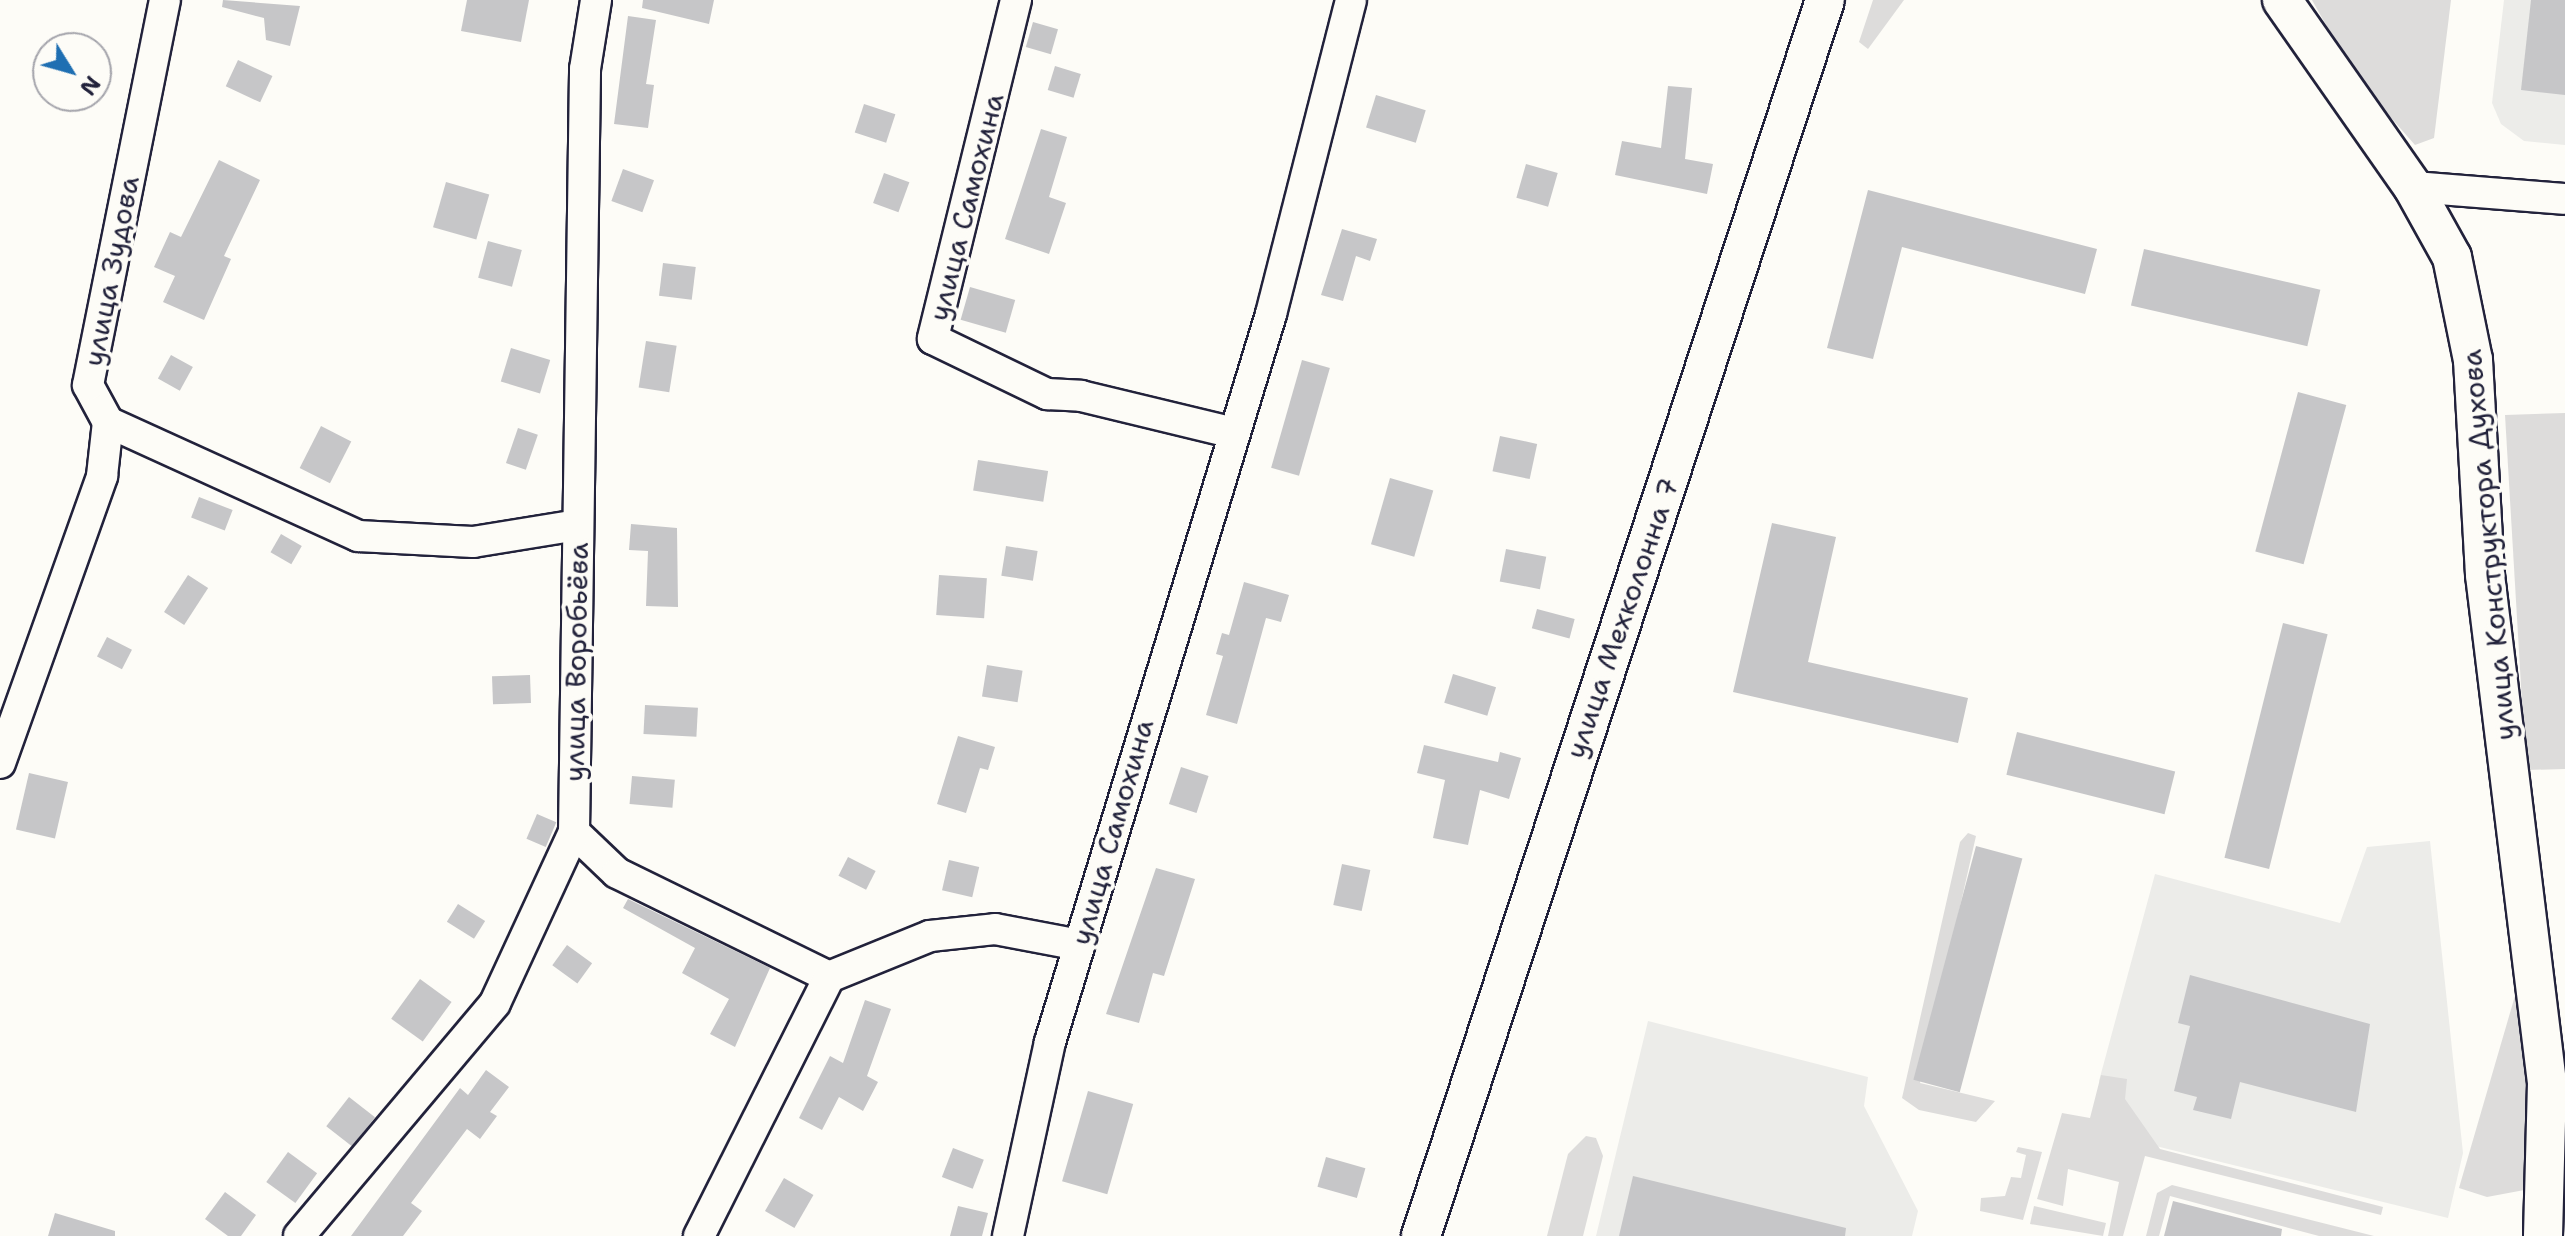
<!DOCTYPE html>
<meta charset="utf-8">
<style>
body{margin:0}
#map{position:relative;width:2565px;height:1236px;overflow:hidden;background:#fdfcf7;font-family:"Shantell Sans",sans-serif}
div>[style]{position:absolute}
.built>*{inset:0;background:#ecece9}
.green>*{inset:0;background:#dddcdb}
.building>*{inset:0;background:#c6c6c8;transform-origin:0 0}
.roads{filter:drop-shadow(2px 0 #22223b) drop-shadow(-2px 0 #22223b) drop-shadow(0 2px #22223b) drop-shadow(0 -2px #22223b)}
.minor>*{height:30px;margin:-15px;padding:0 15px;transform-origin:15px;border-radius:15px;background:#fdfcf7}
.tertiary>*{height:38px;margin:-19px;padding:0 19px;transform-origin:19px;border-radius:19px;background:#fdfcf7}
span{translate:-50% -50%;white-space:nowrap;text-align:center;line-height:1.15;-webkit-text-stroke:8px #fdfcf7;paint-order:stroke}
.street-label{font-size:28px;color:#22223b}
.north{position:absolute;left:32px;top:32px;width:80px;height:80px;box-sizing:border-box;background:#fdfcf7;border:2px solid #a5a5ac;border-radius:50%;rotate:127deg;font-size:22px;font-weight:700;line-height:32px;text-align:center;color:#22223b}
.north::after{content:'';display:block;margin:auto;width:28px;height:36px;background:#1f6fb2;clip-path:polygon(50% 0,100% 100%,50% 72%,0 100%)}
</style>
<div id="map">
<div class="built">
<i style="clip-path:polygon(2504px 0,2565px 0,2565px 145px,2524px 141px,2501px 124px,2492px 103px)"></i>
<i style="clip-path:polygon(2430px 841px,2463px 1153px,2448px 1218px,2119px 1137px,2099px 1081px,2155px 874px,2340px 923px,2367px 847px)"></i>
<i style="clip-path:polygon(1648px 1021px,1868px 1077px,1864px 1106px,1918px 1211px,1912px 1236px,1596px 1236px)"></i>
</div>
<div class="green">
<i style="clip-path:polygon(1873px 0,1904px 0,1868px 49px,1859px 42px)"></i>
<i style="clip-path:polygon(2312px 0,2451px 0,2434px 138px,2415px 145px,2356px 78px)"></i>
<i style="clip-path:polygon(2565px 413px,2565px 769px,2526px 770px,2505px 415px)"></i>
<i style="clip-path:polygon(1968px 833px,1976px 836px,1920px 1083px,1995px 1101px,1976px 1122px,1919px 1110px,1902px 1098px,1960px 842px)"></i>
<i style="clip-path:polygon(2519px 982px,2535px 1188px,2487px 1197px,2459px 1188px)"></i>
<i style="clip-path:polygon(2101px 1075px,2127px 1079px,2125px 1099px,2160px 1149px,2383px 1207px,2381px 1215px,2145px 1156px,2123px 1236px,2108px 1236px,2119px 1182px,2068px 1169px,2063px 1206px,2037px 1199px,2062px 1113px,2090px 1118px)"></i>
<i style="clip-path:polygon(1586px 1136px,1596px 1138px,1603px 1156px,1583px 1236px,1547px 1236px,1568px 1154px)"></i>
<i style="clip-path:polygon(2018px 1147px,2042px 1152px,2023px 1220px,1980px 1211px,1981px 1198px,2005px 1196px,2011px 1177px,2021px 1178px,2026px 1155px,2016px 1152px)"></i>
<i style="clip-path:polygon(2172px 1185px,2374px 1236px,2319px 1236px,2170px 1196px,2159px 1236px,2146px 1236px,2157px 1193px)"></i>
<i style="clip-path:polygon(2034px 1206px,2106px 1223px,2103px 1236px,2030px 1224px)"></i>
</div>
<div class="building">
<i style="clip-path:polygon(223px 0,300px 6px,290px 46px,266px 40px,264px 18px,222px 7px)"></i>
<i style="clip-path:polygon(467px 0,529px 0,521px 42px,461px 31px)"></i>
<i style="clip-path:polygon(643px 0,714px 0,709px 24px,642px 8px)"></i>
<i style="clip-path:polygon(2531px 0,2565px 0,2565px 95px,2521px 90px)"></i>
<i style="clip-path:polygon(628px 16px,656px 20px,646px 84px,654px 85px,648px 128px,614px 124px)"></i>
<i style="left:1033px;top:22px;width:26px;height:26px;rotate:16deg"></i>
<i style="left:238px;top:60px;width:38px;height:29px;rotate:25deg"></i>
<i style="left:1055px;top:66px;width:27px;height:25px;rotate:17deg"></i>
<i style="clip-path:polygon(1668px 86px,1692px 88px,1685px 159px,1713px 164px,1707px 194px,1615px 175px,1622px 141px,1661px 148px)"></i>
<i style="left:1376px;top:95px;width:52px;height:34px;rotate:17deg"></i>
<i style="left:864px;top:104px;width:33px;height:30px;rotate:18deg"></i>
<i style="clip-path:polygon(1041px 129px,1067px 137px,1049px 197px,1066px 203px,1049px 254px,1005px 239px)"></i>
<i style="clip-path:polygon(219px 160px,260px 180px,224px 256px,231px 259px,204px 320px,163px 302px,175px 276px,154px 267px,170px 232px,181px 237px)"></i>
<i style="left:1526px;top:164px;width:33px;height:35px;rotate:16deg"></i>
<i style="left:623px;top:169px;width:33px;height:34px;rotate:20deg"></i>
<i style="left:884px;top:173px;width:27px;height:32px;rotate:20deg"></i>
<i style="left:446px;top:182px;width:45px;height:47px;rotate:16deg"></i>
<i style="clip-path:polygon(1868px 190px,2097px 249px,2085px 294px,1902px 247px,1873px 359px,1827px 348px)"></i>
<i style="clip-path:polygon(1342px 229px,1377px 239px,1370px 261px,1356px 256px,1343px 301px,1321px 295px)"></i>
<i style="left:488px;top:241px;width:35px;height:38px;rotate:15deg"></i>
<i style="left:2144px;top:249px;width:181px;height:58px;rotate:13deg"></i>
<i style="left:663px;top:263px;width:33px;height:33px;rotate:7deg"></i>
<i style="left:970px;top:287px;width:47px;height:34px;rotate:16deg"></i>
<i style="left:646px;top:341px;width:31px;height:47px;rotate:9deg"></i>
<i style="left:511px;top:348px;width:41px;height:35px;rotate:17deg"></i>
<i style="left:171px;top:355px;width:25px;height:27px;rotate:29deg"></i>
<i style="left:1302px;top:360px;width:29px;height:112px;rotate:16deg"></i>
<i style="left:2298px;top:392px;width:50px;height:165px;rotate:15deg"></i>
<i style="left:321px;top:426px;width:34px;height:47px;rotate:27deg"></i>
<i style="left:518px;top:428px;width:21px;height:37px;rotate:19deg"></i>
<i style="left:1500px;top:436px;width:38px;height:36px;rotate:12deg"></i>
<i style="left:978px;top:460px;width:71px;height:31px;rotate:9deg"></i>
<i style="left:1390px;top:478px;width:45px;height:69px;rotate:16deg"></i>
<i style="left:199px;top:497px;width:36px;height:22px;rotate:21deg"></i>
<i style="clip-path:polygon(1772px 523px,1836px 537px,1808px 662px,1968px 698px,1958px 743px,1733px 692px)"></i>
<i style="clip-path:polygon(631px 524px,677px 528px,678px 607px,646px 606px,648px 551px,629px 550px)"></i>
<i style="left:281px;top:534px;width:24px;height:21px;rotate:30deg"></i>
<i style="left:1006px;top:546px;width:32px;height:30px;rotate:9deg"></i>
<i style="left:1506px;top:549px;width:41px;height:33px;rotate:11deg"></i>
<i style="left:188px;top:575px;width:24px;height:44px;rotate:33deg"></i>
<i style="left:939px;top:575px;width:48px;height:40px;rotate:4deg"></i>
<i style="clip-path:polygon(1244px 582px,1289px 595px,1281px 622px,1266px 618px,1237px 724px,1206px 715px,1223px 656px,1216px 654px,1222px 633px,1229px 635px)"></i>
<i style="left:1537px;top:609px;width:39px;height:20px;rotate:15deg"></i>
<i style="left:2283px;top:623px;width:46px;height:242px;rotate:14deg"></i>
<i style="left:107px;top:637px;width:28px;height:22px;rotate:27deg"></i>
<i style="left:987px;top:665px;width:36px;height:32px;rotate:9deg"></i>
<i style="left:1453px;top:674px;width:45px;height:30px;rotate:17deg"></i>
<i style="left:530px;top:675px;width:28px;height:38px;rotate:88deg"></i>
<i style="left:645px;top:705px;width:53px;height:29px;rotate:3deg"></i>
<i style="left:2017px;top:732px;width:163px;height:44px;rotate:14deg"></i>
<i style="clip-path:polygon(958px 736px,995px 747px,988px 770px,980px 768px,966px 813px,937px 804px)"></i>
<i style="clip-path:polygon(1424px 745px,1498px 762px,1500px 752px,1521px 758px,1509px 799px,1480px 790px,1468px 845px,1433px 838px,1445px 780px,1417px 773px)"></i>
<i style="left:1181px;top:767px;width:29px;height:39px;rotate:18deg"></i>
<i style="left:29px;top:773px;width:40px;height:58px;rotate:13deg"></i>
<i style="left:632px;top:776px;width:43px;height:28px;rotate:5deg"></i>
<i style="left:537px;top:814px;width:21px;height:27px;rotate:23deg"></i>
<i style="left:1976px;top:846px;width:48px;height:242px;rotate:15deg"></i>
<i style="left:848px;top:857px;width:31px;height:21px;rotate:27deg"></i>
<i style="left:949px;top:860px;width:31px;height:31px;rotate:13deg"></i>
<i style="left:1342px;top:864px;width:29px;height:42px;rotate:12deg"></i>
<i style="clip-path:polygon(1156px 868px,1195px 879px,1164px 976px,1153px 973px,1139px 1023px,1106px 1014px)"></i>
<i style="clip-path:polygon(628px 899px,770px 968px,735px 1047px,710px 1034px,729px 999px,682px 973px,695px 948px,623px 908px)"></i>
<i style="left:458px;top:904px;width:32px;height:21px;rotate:32deg"></i>
<i style="left:567px;top:945px;width:31px;height:25px;rotate:36deg"></i>
<i style="clip-path:polygon(2190px 975px,2370px 1024px,2356px 1112px,2240px 1082px,2231px 1119px,2193px 1110px,2197px 1097px,2174px 1091px,2190px 1026px,2178px 1023px)"></i>
<i style="left:420px;top:979px;width:39px;height:49px;rotate:36deg"></i>
<i style="clip-path:polygon(865px 1000px,891px 1009px,867px 1076px,878px 1082px,863px 1111px,839px 1097px,822px 1130px,799px 1118px,830px 1056px,843px 1063px)"></i>
<i style="clip-path:polygon(486px 1070px,509px 1087px,490px 1112px,497px 1116px,480px 1139px,467px 1129px,411px 1203px,422px 1211px,403px 1236px,351px 1236px,460px 1088px,468px 1095px)"></i>
<i style="left:1088px;top:1091px;width:47px;height:94px;rotate:16deg"></i>
<i style="left:349px;top:1097px;width:33px;height:37px;rotate:38deg"></i>
<i style="left:953px;top:1148px;width:33px;height:31px;rotate:21deg"></i>
<i style="left:288px;top:1152px;width:36px;height:37px;rotate:36deg"></i>
<i style="left:1326px;top:1157px;width:41px;height:31px;rotate:16deg"></i>
<i style="clip-path:polygon(1633px 1176px,1846px 1228px,1845px 1236px,1619px 1236px)"></i>
<i style="left:784px;top:1178px;width:34px;height:38px;rotate:30deg"></i>
<i style="clip-path:polygon(225px 1192px,256px 1215px,241px 1236px,228px 1236px,205px 1219px)"></i>
<i style="clip-path:polygon(2173px 1201px,2282px 1229px,2281px 1236px,2164px 1236px)"></i>
<i style="clip-path:polygon(958px 1206px,988px 1213px,982px 1236px,950px 1236px)"></i>
<i style="clip-path:polygon(55px 1213px,115px 1231px,115px 1236px,48px 1236px)"></i>
</div>
<div class="roads">
<div class="minor">
<i style="left:1016px;top:0;width:349px;rotate:103.8deg"></i>
<i style="left:933px;top:339px;width:127px;rotate:25.8deg"></i>
<i style="left:1047px;top:394px;width:34px;rotate:3deg"></i>
<i style="left:1081px;top:396px;width:157px;rotate:13.6deg"></i>
<i style="left:2413px;top:187px;width:152px;rotate:4.5deg"></i>
<i style="left:108px;top:422px;width:275px;rotate:24.5deg"></i>
<i style="left:358px;top:536px;width:115px;rotate:3deg"></i>
<i style="left:473px;top:542px;width:106px;rotate:-9.2deg"></i>
<i style="left:0;top:763px;width:305px;rotate:-70.4deg"></i>
<i style="left:102px;top:476px;width:54px;rotate:-83.7deg"></i>
<i style="left:108px;top:422px;width:42px;rotate:-118.4deg"></i>
<i style="left:88px;top:385px;width:393px;rotate:-78.7deg"></i>
<i style="left:574px;top:832px;width:59px;rotate:43.6deg"></i>
<i style="left:617px;top:873px;width:236px;rotate:26.1deg"></i>
<i style="left:299px;top:1236px;width:304px;rotate:-49.9deg"></i>
<i style="left:495px;top:1003px;width:188px;rotate:-65.2deg"></i>
<i style="left:574px;top:832px;width:763px;rotate:-89.17deg"></i>
<i style="left:585px;top:69px;width:70px;rotate:-80.9deg"></i>
<i style="left:699px;top:1236px;width:290px;rotate:-63.3deg"></i>
<i style="left:829px;top:977px;width:109px;rotate:-22.1deg"></i>
<i style="left:930px;top:936px;width:65px;rotate:-6.1deg"></i>
<i style="left:995px;top:929px;width:86px;rotate:10.7deg"></i>
<i style="left:1008px;top:1236px;width:198px;rotate:-77.8deg"></i>
<i style="left:1050px;top:1042px;width:761px;rotate:-73.11deg"></i>
<i style="left:1271px;top:314px;width:324px;rotate:-75.7deg"></i>
</div>
<div class="tertiary">
<i style="left:2282px;top:0;width:228px;rotate:55deg"></i>
<i style="left:2413px;top:187px;width:80px;rotate:60.9deg"></i>
<i style="left:2452px;top:257px;width:105px;rotate:78.5deg"></i>
<i style="left:2473px;top:360px;width:215px;rotate:86.8deg"></i>
<i style="left:2485px;top:575px;width:512px;rotate:83.04deg"></i>
<i style="left:2547px;top:1083px;width:153px;rotate:91.5deg"></i>
<i style="left:1421px;top:1236px;width:1300px;rotate:-71.9deg"></i>
</div>
</div>
<div class="street-label">
<span style="left:966px;top:207px;rotate:-76deg">улица Самохина</span>
<span style="left:111px;top:271px;rotate:-79deg">улица Зудова</span>
<span style="left:2488px;top:545px;rotate:-95deg">улица Конструктора Духова</span>
<span style="left:1622px;top:618px;rotate:-71deg">улица Мехколонна 7</span>
<span style="left:576px;top:662px;rotate:-89deg">улица Воробьёва</span>
<span style="left:1112px;top:832px;rotate:-74deg">улица Самохина</span>
</div>
<div class="north">N</div>
</div>
